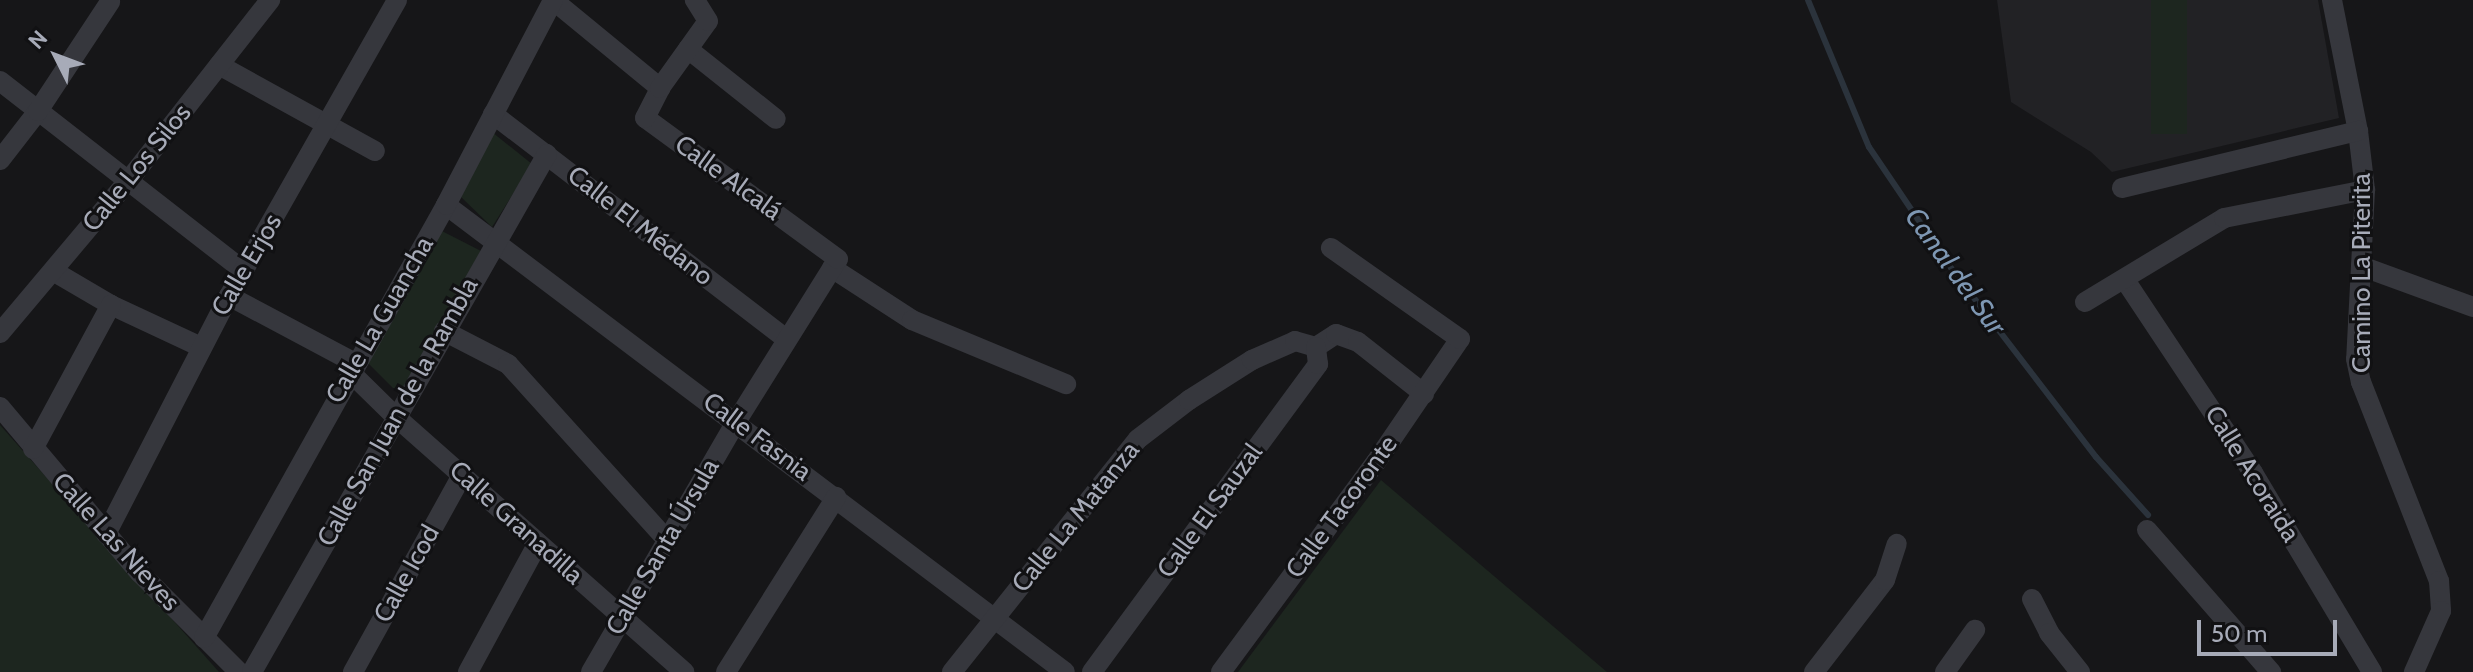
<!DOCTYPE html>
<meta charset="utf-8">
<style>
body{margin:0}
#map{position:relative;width:2473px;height:672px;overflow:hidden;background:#161618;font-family:Cabin,sans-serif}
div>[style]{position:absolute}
.built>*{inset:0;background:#222225}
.green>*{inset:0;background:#1d261f;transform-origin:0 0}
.stream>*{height:6px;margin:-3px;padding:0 3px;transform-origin:3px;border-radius:3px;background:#2b333c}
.minor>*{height:20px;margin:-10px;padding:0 10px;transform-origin:10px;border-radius:10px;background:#36373d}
span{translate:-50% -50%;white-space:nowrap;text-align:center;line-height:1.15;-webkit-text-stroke:6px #111113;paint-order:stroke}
.street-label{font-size:26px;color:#a7abb8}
.water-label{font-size:28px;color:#7e97b3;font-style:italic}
.north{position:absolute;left:16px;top:16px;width:80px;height:80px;-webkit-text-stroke:6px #111113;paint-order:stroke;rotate:312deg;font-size:22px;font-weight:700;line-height:32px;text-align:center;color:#a7abb8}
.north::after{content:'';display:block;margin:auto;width:28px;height:36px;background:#a7abb8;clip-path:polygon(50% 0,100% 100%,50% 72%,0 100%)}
.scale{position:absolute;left:2197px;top:620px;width:140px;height:36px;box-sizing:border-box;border:4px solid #a7abb8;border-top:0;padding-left:10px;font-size:24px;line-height:28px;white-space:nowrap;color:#a7abb8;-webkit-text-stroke:6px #111113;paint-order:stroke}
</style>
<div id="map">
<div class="built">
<i style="clip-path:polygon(1997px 0,2318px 0,2339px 118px,2112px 172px,2091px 152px,2011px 102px)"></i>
</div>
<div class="green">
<i style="left:2151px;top:0;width:36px;height:134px"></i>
<i style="clip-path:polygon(492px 132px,532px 164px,492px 227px,461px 197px)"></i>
<i style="clip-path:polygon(438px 229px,481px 251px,402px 389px,393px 388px,366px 361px)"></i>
<i style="clip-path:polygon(0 425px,219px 672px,0 672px)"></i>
<i style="clip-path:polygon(1381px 480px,1607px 672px,1238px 672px)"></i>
</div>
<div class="stream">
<i style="left:1808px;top:0;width:159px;rotate:67.5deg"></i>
<i style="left:1869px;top:147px;width:146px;rotate:55.9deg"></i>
<i style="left:1951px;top:268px;width:238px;rotate:52.5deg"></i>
<i style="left:2096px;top:457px;width:78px;rotate:48.1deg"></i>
</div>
<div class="minor">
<i style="left:553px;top:0;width:139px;rotate:39.4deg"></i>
<i style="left:2332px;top:0;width:134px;rotate:78.8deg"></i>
<i style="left:2358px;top:131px;width:59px;rotate:83.2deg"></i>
<i style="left:2365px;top:190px;width:169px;rotate:93deg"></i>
<i style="left:2356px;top:359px;width:24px;rotate:78deg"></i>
<i style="left:2361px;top:382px;width:214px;rotate:68.6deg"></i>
<i style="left:2439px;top:581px;width:30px;rotate:86deg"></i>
<i style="left:2441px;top:611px;width:67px;rotate:113.9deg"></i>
<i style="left:688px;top:49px;width:112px;rotate:38.5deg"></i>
<i style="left:219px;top:65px;width:178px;rotate:28.9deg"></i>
<i style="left:0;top:81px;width:308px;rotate:37.9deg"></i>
<i style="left:493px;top:114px;width:369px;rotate:37.5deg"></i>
<i style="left:0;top:160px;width:62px;rotate:-52.2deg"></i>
<i style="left:38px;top:111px;width:131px;rotate:-56.6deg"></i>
<i style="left:2122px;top:188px;width:243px;rotate:-13.6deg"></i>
<i style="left:446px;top:205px;width:775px;rotate:37.03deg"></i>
<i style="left:2361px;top:266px;width:119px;rotate:20.1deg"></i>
<i style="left:832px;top:268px;width:95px;rotate:33deg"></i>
<i style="left:912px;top:320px;width:167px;rotate:22.6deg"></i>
<i style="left:53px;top:271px;width:67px;rotate:30.4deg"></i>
<i style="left:111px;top:305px;width:99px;rotate:25deg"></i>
<i style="left:2125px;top:280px;width:232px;rotate:56.4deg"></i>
<i style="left:2253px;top:473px;width:232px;rotate:59.1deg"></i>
<i style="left:229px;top:296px;width:143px;rotate:28deg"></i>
<i style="left:2085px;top:302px;width:162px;rotate:-31.1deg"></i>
<i style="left:2224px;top:218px;width:144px;rotate:-11.2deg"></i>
<i style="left:444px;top:331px;width:72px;rotate:27.3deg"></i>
<i style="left:508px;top:364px;width:237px;rotate:47.9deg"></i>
<i style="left:0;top:333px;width:200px;rotate:-49.9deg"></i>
<i style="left:129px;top:180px;width:229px;rotate:-51.9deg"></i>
<i style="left:350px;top:372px;width:64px;rotate:44.4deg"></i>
<i style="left:396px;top:417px;width:385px;rotate:41.5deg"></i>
<i style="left:0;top:407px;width:217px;rotate:49.9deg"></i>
<i style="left:140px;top:573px;width:140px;rotate:45deg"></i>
<i style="left:33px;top:449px;width:164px;rotate:-61.6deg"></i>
<i style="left:2147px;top:530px;width:189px;rotate:48.9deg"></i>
<i style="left:106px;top:534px;width:268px;rotate:-62.7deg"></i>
<i style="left:229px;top:296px;width:340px;rotate:-60.4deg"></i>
<i style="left:2032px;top:599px;width:38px;rotate:63deg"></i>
<i style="left:2049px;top:633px;width:50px;rotate:51.5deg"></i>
<i style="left:204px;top:638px;width:496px;rotate:-60.8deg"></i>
<i style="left:446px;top:205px;width:231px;rotate:-62.4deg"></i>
<i style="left:252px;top:672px;width:596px;rotate:-60.34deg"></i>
<i style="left:353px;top:672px;width:225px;rotate:-61deg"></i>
<i style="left:468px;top:672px;width:147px;rotate:-61.5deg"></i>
<i style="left:591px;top:672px;width:289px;rotate:-59.9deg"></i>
<i style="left:736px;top:422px;width:192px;rotate:-58deg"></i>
<i style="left:838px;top:259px;width:239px;rotate:-143.8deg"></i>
<i style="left:645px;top:118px;width:34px;rotate:-63deg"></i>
<i style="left:660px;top:88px;width:82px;rotate:-54.4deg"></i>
<i style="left:708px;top:21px;width:25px;rotate:-122deg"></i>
<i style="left:726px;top:672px;width:207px;rotate:-57.8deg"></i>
<i style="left:952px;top:672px;width:298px;rotate:-51.4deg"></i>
<i style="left:1138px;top:439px;width:64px;rotate:-37.4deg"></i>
<i style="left:1189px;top:400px;width:75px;rotate:-32.4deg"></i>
<i style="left:1252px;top:360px;width:47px;rotate:-23.8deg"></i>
<i style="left:1295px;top:341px;width:22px;rotate:16deg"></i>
<i style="left:1316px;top:347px;width:24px;rotate:-33deg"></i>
<i style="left:1336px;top:334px;width:23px;rotate:20deg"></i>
<i style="left:1358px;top:342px;width:84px;rotate:38.2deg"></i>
<i style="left:1092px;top:672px;width:382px;rotate:-53.7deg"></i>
<i style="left:1318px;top:364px;width:17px;rotate:-97deg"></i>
<i style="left:1221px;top:672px;width:261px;rotate:-53.6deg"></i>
<i style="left:1376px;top:462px;width:149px;rotate:-55.7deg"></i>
<i style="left:1460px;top:339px;width:158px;rotate:-144.8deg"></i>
<i style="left:1814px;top:672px;width:116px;rotate:-52.3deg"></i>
<i style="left:1885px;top:580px;width:38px;rotate:-72deg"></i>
<i style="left:1945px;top:672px;width:52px;rotate:-54.5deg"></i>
</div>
<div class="street-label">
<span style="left:137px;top:168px;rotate:-51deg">Calle Los Silos</span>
<span style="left:728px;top:178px;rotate:36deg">Calle Alcalá</span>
<span style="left:640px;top:226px;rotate:38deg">Calle El Médano</span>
<span style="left:247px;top:265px;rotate:-60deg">Calle Erjos</span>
<span style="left:2362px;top:273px;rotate:-90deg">Camino La Piterita</span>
<span style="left:380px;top:320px;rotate:-60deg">Calle La Guancha</span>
<span style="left:398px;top:412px;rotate:-61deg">Calle San Juan de la Rambla</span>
<span style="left:757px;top:437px;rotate:37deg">Calle Fasnia</span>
<span style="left:2252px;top:474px;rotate:58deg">Calle Acoraida</span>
<span style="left:1342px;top:507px;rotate:-54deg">Calle Tacoronte</span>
<span style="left:1210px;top:511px;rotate:-54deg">Calle El Sauzal</span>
<span style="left:1076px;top:517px;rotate:-51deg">Calle La Matanza</span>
<span style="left:516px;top:523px;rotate:42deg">Calle Granadilla</span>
<span style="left:116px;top:542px;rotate:48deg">Calle Las Nieves</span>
<span style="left:663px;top:547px;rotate:-60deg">Calle Santa Úrsula</span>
<span style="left:407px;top:574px;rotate:-61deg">Calle Icod</span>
</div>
<div class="water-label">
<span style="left:1956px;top:271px;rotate:54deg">Canal del Sur</span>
</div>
<div class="north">N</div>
<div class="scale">50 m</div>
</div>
